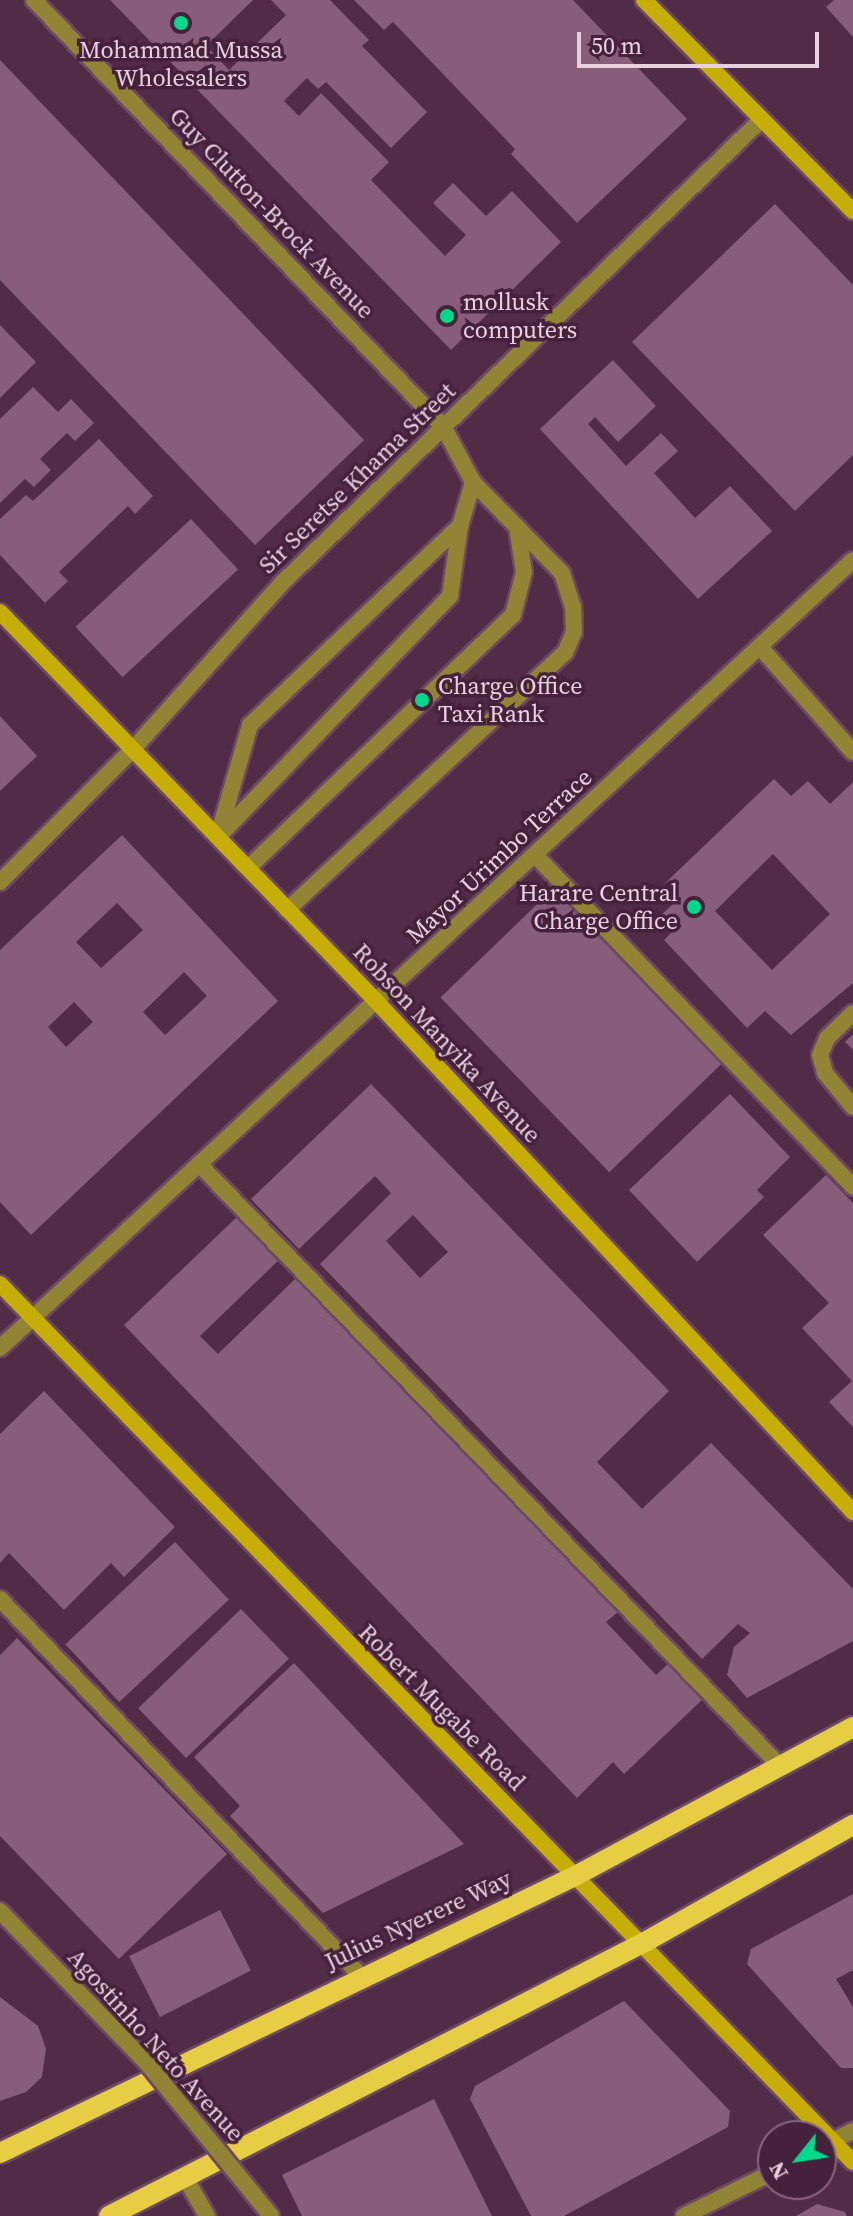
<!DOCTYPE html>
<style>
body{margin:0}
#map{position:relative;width:853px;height:2216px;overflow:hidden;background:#522b47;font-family:"Source Serif 4",serif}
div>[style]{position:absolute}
.building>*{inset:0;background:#885d7a;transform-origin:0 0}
.roads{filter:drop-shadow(2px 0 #6d4963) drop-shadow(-2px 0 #6d4963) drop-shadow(0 2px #6d4963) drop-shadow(0 -2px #6d4963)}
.service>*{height:16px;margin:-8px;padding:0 8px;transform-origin:8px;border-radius:8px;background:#938435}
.minor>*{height:16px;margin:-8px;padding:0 8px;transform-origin:8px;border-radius:8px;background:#938435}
.secondary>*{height:16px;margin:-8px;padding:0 8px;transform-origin:8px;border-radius:8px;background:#c6ad07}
.primary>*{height:20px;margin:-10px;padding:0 10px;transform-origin:10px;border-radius:10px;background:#e6cd43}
.bridges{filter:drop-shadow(2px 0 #6d4963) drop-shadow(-2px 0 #6d4963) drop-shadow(0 2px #6d4963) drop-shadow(0 -2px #6d4963)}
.pedestrian-bridge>*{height:16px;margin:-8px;padding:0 8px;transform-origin:8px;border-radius:8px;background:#938435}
.dots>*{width:22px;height:22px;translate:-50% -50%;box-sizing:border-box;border:4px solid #46213c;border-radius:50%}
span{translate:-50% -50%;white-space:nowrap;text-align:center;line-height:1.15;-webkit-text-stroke:7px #46213c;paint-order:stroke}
.poi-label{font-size:24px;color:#e9d0e0}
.left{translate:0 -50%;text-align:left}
.right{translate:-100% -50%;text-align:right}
.street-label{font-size:24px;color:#e9d0e0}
.north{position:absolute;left:757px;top:2120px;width:80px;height:80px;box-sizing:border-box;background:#46213c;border:2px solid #87677e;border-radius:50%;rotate:240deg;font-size:22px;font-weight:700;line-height:32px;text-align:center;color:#e9d0e0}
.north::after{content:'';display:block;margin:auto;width:28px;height:36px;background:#02d98b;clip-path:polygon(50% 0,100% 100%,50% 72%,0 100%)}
.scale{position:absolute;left:577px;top:32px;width:242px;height:36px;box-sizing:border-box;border:4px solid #e9d0e0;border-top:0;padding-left:10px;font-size:24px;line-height:28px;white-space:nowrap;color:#e9d0e0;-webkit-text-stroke:6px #46213c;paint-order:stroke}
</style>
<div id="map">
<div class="building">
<i style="clip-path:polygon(110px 0,253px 0,206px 46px,229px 70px,286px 15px,271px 0,330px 0,369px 40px,362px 46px,427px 112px,391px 148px,326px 82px,318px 89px,307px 78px,284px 101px,299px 116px,321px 93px,389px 162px,371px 180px,445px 256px,466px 235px,433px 203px,453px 183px,486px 216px,512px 191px,561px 242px,451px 350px)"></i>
<i style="clip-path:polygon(354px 0,573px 0,687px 119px,577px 223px,511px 154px,515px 149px,393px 22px,384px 30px)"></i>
<i style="clip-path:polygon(834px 0,853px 0,853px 37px,826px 7px)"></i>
<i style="clip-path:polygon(0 60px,364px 440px,255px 545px,0 280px)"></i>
<i style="clip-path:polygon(775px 204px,853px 285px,853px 455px,795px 511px,632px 342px)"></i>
<i style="clip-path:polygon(0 325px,36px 362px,0 398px)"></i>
<i style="clip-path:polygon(613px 360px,656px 406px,618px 442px,595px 417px,588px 424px,626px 466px,661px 433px,678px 451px,654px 473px,695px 518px,730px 486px,772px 531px,698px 599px,540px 429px)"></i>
<i style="clip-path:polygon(33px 387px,58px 412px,71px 399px,94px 423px,75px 441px,67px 433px,40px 459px,51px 470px,34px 487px,25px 479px,0 503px,0 419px)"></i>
<i style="clip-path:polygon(99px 439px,153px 496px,135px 514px,128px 506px,59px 572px,68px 581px,45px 603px,0 555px,0 519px,26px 495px,33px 501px)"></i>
<i style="left:191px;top:519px;width:69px;height:158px;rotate:47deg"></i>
<i style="clip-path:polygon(0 716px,37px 756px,0 791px)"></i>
<i style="clip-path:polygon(evenodd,774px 779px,791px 796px,808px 781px,830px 804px,853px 782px,853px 983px,791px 1035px,765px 1011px,747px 1028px,664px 940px,675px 929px,661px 915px,673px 904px,659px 889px,774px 779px,773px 854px,830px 914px,772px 970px,715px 911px,773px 854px)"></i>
<i style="clip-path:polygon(evenodd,122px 835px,278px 1001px,31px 1235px,0 1202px,0 950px,122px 835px,117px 903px,143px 930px,101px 968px,76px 942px,117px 903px,122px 835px,184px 972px,207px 996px,165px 1035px,143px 1012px,184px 972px,122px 835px,74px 1002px,93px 1022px,66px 1047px,48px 1027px,74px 1002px)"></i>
<i style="left:557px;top:885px;width:243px;height:162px;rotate:46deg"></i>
<i style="clip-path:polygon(853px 1034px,853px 1050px,845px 1042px)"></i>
<i style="clip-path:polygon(evenodd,371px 1084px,669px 1391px,597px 1462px,642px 1509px,711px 1443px,853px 1589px,853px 1641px,747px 1698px,727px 1675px,734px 1647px,750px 1633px,738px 1624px,702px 1659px,320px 1264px,391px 1193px,375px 1176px,299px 1249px,251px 1199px,371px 1084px,413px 1215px,448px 1252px,420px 1278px,386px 1241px,413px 1215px)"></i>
<i style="clip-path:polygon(730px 1094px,790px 1157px,757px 1190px,764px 1197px,697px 1262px,629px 1190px)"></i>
<i style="clip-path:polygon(826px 1175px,853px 1203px,853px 1427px,829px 1402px,852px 1381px,802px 1328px,829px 1303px,763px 1235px)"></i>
<i style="clip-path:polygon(240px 1214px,281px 1258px,200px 1336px,218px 1354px,297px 1277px,618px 1612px,606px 1622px,656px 1675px,670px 1662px,704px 1698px,624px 1774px,613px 1762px,577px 1798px,124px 1325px)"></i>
<i style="clip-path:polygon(44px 1391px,175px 1527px,124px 1577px,111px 1563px,64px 1610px,9px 1553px,0 1563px,0 1434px)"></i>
<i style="left:175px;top:1542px;width:79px;height:150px;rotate:47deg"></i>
<i style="left:241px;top:1609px;width:69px;height:143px;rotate:46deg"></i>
<i style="clip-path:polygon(17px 1638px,227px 1854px,119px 1959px,0 1836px,0 1655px)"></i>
<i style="clip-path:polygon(294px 1663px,464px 1844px,323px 1913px,230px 1816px,240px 1806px,194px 1757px)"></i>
<i style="clip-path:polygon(853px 1894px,853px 1970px,836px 1979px,853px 2007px,853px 2068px,841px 2068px,747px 1964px,751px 1949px)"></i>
<i style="left:220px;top:1910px;width:68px;height:102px;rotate:63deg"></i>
<i style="clip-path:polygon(0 1997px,38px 2026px,46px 2049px,42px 2077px,26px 2092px,0 2101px)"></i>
<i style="clip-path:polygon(624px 2001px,730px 2111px,728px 2127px,564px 2216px,531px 2216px,470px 2099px,475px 2086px)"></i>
<i style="clip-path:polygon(434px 2099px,492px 2216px,302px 2216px,282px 2175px)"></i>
<i style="clip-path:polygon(817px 2204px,845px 2212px,847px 2216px,796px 2216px)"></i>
</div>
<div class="roads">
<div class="service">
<i style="left:760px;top:647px;width:140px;rotate:48.5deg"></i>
<i style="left:220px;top:835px;width:332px;rotate:-46.1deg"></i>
<i style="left:450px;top:596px;width:71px;rotate:-81.9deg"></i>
<i style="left:218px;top:836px;width:116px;rotate:-73.9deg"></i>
<i style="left:250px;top:725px;width:289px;rotate:-43.5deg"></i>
<i style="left:460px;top:526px;width:46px;rotate:-73.5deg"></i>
<i style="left:535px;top:855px;width:460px;rotate:46.2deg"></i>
<i style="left:248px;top:868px;width:366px;rotate:-43.7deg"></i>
<i style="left:513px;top:615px;width:44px;rotate:-75.7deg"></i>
<i style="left:524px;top:572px;width:46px;rotate:-98.8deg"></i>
<i style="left:287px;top:910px;width:379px;rotate:-42.8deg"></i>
<i style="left:565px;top:653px;width:23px;rotate:-67deg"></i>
<i style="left:574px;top:632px;width:25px;rotate:-92deg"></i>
<i style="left:573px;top:607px;width:36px;rotate:-108deg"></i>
<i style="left:562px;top:573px;width:127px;rotate:-134.4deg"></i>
<i style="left:473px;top:482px;width:64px;rotate:-118.2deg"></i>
<i style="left:853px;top:1013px;width:36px;rotate:136deg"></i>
<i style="left:827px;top:1038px;width:18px;rotate:112deg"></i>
<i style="left:820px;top:1055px;width:19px;rotate:74deg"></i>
<i style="left:825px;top:1073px;width:44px;rotate:50.5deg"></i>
<i style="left:199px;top:1164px;width:837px;rotate:46.02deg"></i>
<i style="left:0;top:1599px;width:521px;rotate:46.25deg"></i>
<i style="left:186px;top:2179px;width:43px;rotate:60.4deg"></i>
</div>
<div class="minor">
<i style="left:34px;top:0;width:591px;rotate:46.17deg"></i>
<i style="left:0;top:882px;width:190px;rotate:-45deg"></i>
<i style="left:134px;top:748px;width:220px;rotate:-48.1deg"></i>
<i style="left:281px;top:584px;width:666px;rotate:-44.03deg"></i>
<i style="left:0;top:1348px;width:1161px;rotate:-42.73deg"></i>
<i style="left:821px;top:2147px;width:36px;rotate:-27deg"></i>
<i style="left:684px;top:2216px;width:99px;rotate:-26.3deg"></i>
</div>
<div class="secondary">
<i style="left:644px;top:0;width:297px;rotate:45.3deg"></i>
<i style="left:0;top:612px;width:542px;rotate:45.97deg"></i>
<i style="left:377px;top:1002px;width:698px;rotate:46.97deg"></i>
<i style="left:0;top:1284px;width:1224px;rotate:45.83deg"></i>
</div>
<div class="primary">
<i style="left:0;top:2153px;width:640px;rotate:-25.72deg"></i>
<i style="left:577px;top:1875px;width:313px;rotate:-28.2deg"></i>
<i style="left:109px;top:2216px;width:602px;rotate:-27.08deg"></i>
<i style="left:645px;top:1942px;width:239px;rotate:-29.4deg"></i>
</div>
</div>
<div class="bridges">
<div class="pedestrian-bridge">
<i style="left:0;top:1911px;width:210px;rotate:46deg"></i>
<i style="left:146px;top:2062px;width:198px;rotate:50.9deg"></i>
</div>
</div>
<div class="dots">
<i style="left:181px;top:23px;background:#02d98b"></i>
<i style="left:447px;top:316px;background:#02d98b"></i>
<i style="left:422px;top:700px;background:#02d98b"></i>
<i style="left:694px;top:907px;background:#02d98b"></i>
</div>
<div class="poi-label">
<span style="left:181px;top:64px">Mohammad Mussa<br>Wholesalers</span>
<span class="left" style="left:463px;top:316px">mollusk<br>computers</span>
<span class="left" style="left:438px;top:700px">Charge Office<br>Taxi Rank</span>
<span class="right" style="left:678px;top:907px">Harare Central<br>Charge Office</span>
</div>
<div class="street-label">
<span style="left:272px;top:213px;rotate:46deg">Guy Clutton-Brock Avenue</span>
<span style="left:357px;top:478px;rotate:-44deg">Sir Seretse Khama Street</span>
<span style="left:499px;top:856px;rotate:-43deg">Mayor Urimbo Terrace</span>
<span style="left:447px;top:1043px;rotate:47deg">Robson Manyika Avenue</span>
<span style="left:442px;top:1707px;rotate:45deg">Robert Mugabe Road</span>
<span style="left:418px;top:1920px;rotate:-25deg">Julius Nyerere Way</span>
<span style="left:156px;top:2045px;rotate:48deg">Agostinho Neto Avenue</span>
</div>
<div class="north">N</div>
<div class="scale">50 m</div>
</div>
